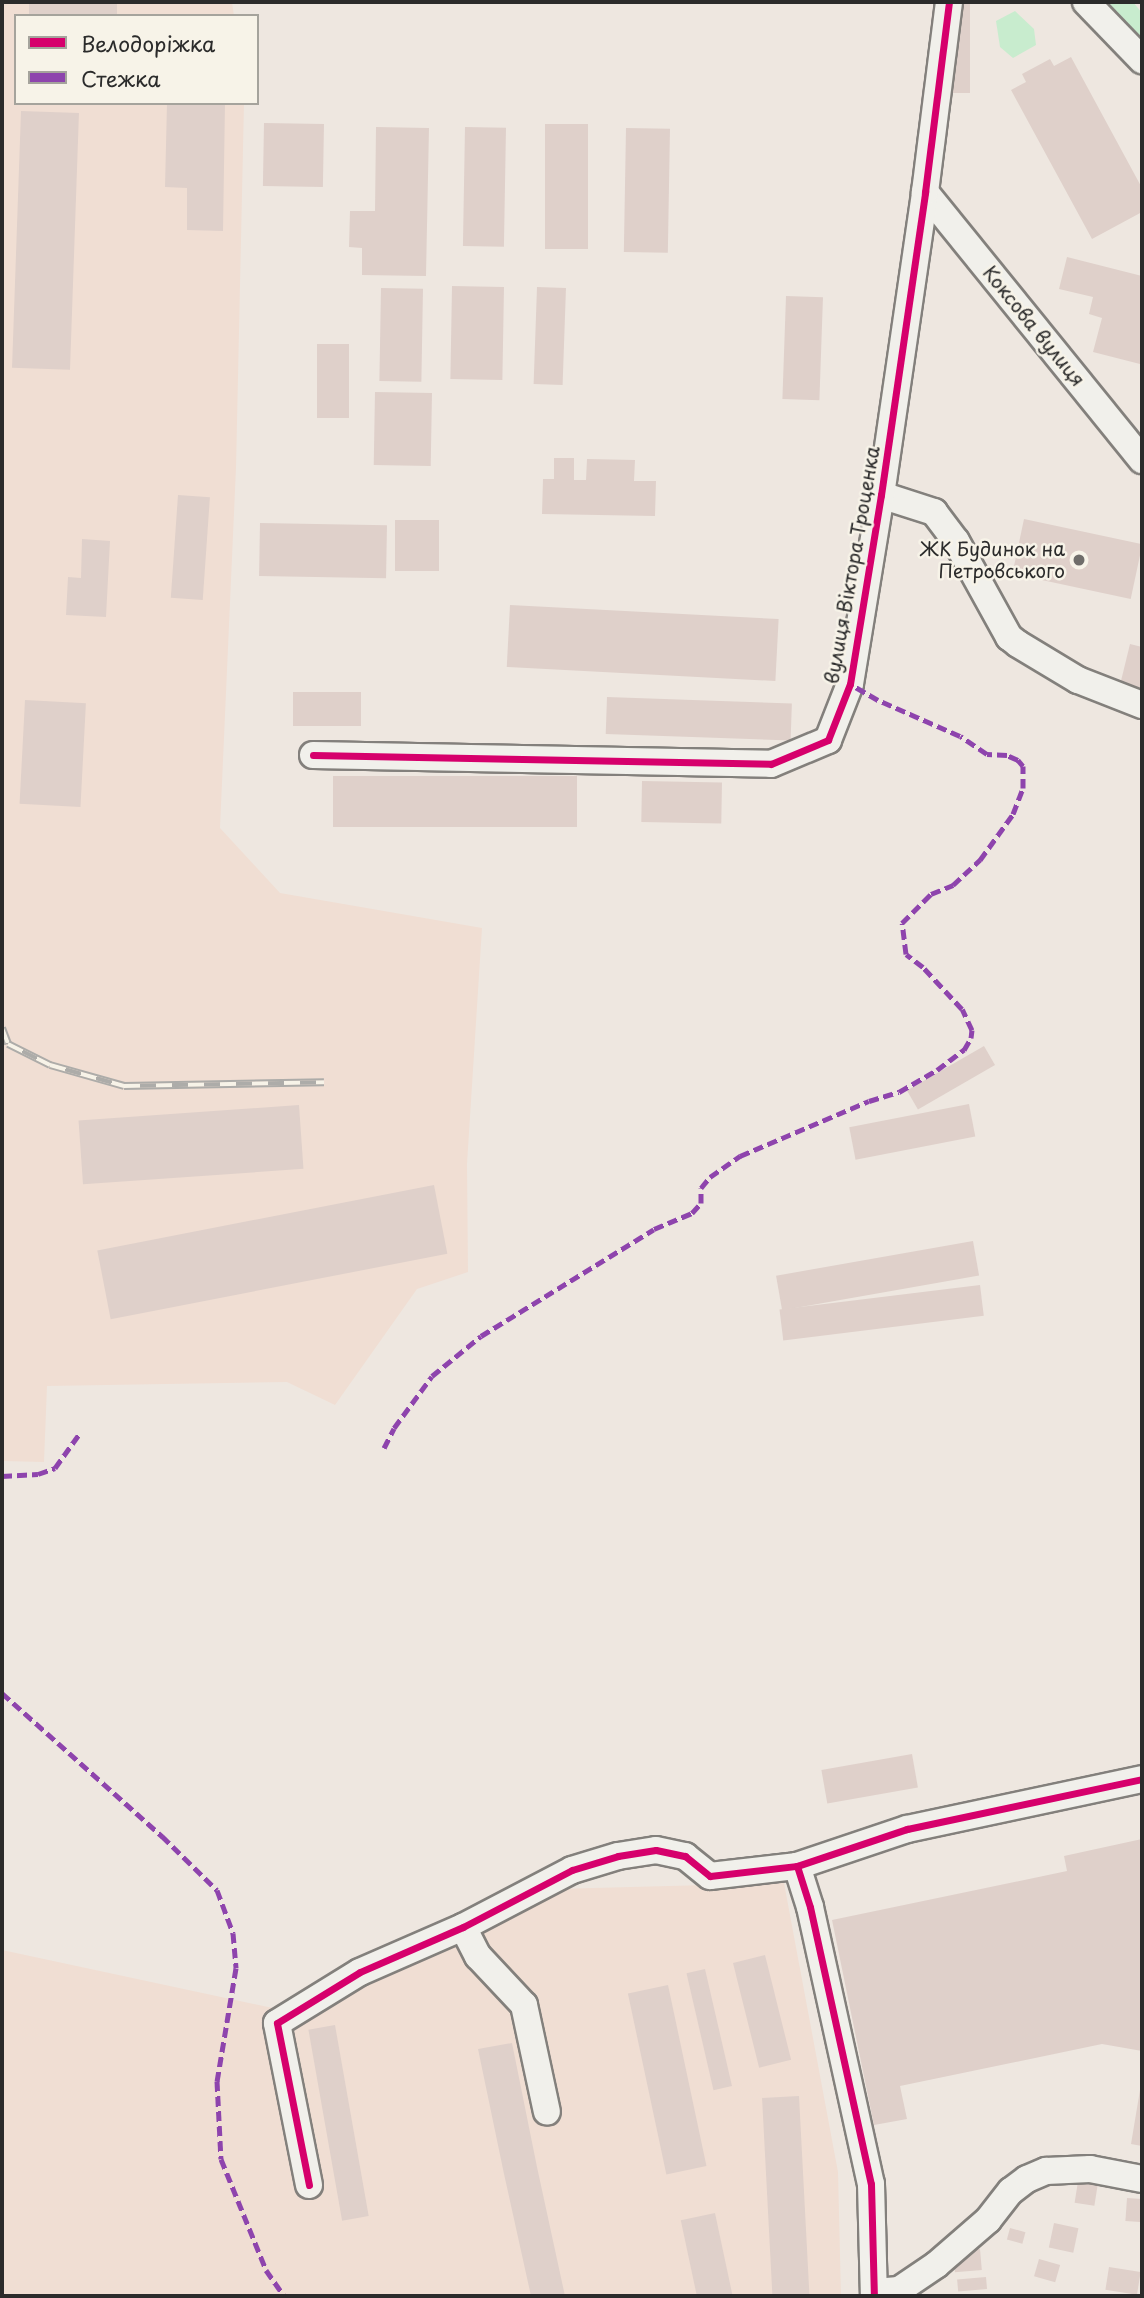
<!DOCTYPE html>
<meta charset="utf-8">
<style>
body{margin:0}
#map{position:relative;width:1144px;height:2298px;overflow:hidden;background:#eee7e0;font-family:"Playpen Sans",sans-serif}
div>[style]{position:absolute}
.built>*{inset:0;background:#f0ded3}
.green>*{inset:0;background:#c8ecce}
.building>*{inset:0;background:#dfd0ca;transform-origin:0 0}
.roads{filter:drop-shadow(2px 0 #83807c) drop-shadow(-2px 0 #83807c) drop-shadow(0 2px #83807c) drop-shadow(0 -2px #83807c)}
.minor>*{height:26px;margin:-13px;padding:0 13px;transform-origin:13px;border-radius:13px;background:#f1f0eb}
.rail>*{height:8px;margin-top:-4px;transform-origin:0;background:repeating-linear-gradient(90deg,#f7f3e8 0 16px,#adaca9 0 32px);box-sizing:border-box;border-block:2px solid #adaca9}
.quiet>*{height:5px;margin-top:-2.5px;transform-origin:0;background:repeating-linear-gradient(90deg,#8e44ad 0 10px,transparent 0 15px)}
.cycleway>*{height:7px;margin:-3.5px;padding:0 3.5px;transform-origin:3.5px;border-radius:3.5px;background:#d6006c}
.dots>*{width:19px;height:19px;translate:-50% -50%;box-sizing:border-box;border:4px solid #f7f3e8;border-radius:50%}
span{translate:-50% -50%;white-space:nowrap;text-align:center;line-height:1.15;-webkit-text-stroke:5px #f7f3e8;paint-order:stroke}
.street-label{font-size:19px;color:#2b2b2b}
.poi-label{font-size:19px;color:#2b2b2b}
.right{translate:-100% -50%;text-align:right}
.frame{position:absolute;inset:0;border:4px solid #2b2b2b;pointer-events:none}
.legend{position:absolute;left:14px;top:14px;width:245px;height:91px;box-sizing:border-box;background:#f7f3e8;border:2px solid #a5a39c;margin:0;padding:9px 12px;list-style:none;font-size:21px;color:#2b2b2b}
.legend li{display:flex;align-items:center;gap:14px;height:35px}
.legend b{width:35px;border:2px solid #a5a39c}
</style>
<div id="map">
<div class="built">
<i style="clip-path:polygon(2px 2px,232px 2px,234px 16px,16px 16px,16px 103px,244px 103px,236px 468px,220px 828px,280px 893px,482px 928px,467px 1164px,468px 1272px,417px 1289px,335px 1405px,287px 1382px,47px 1386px,44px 1462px,2px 1461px)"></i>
<i style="clip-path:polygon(784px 1883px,838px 2172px,841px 2296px,2px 2296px,2px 1950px,296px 2013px,555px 1889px)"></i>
</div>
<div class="green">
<i style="clip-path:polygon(1099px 2px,1133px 2px,1142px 13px,1142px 47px)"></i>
<i style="clip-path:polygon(1015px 11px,1034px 29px,1036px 45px,1013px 58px,1000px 47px,996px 21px)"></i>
</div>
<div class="building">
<i style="left:29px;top:2px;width:88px;height:14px"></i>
<i style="left:953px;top:2px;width:17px;height:91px"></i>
<i style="clip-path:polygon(1071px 57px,1142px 188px,1142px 212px,1092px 239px,1011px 90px,1026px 82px,1022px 74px,1050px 59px,1054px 66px)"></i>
<i style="clip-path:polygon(167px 103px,225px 103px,223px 231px,187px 230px,187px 188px,165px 187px)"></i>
<i style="left:21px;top:111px;width:58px;height:257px;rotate:2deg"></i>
<i style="left:264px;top:123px;width:60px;height:63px;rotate:1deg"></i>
<i style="left:545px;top:124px;width:43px;height:125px"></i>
<i style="clip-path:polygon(376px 127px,429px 128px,426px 276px,362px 275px,362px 248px,349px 247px,350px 211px,375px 211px)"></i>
<i style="left:465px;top:127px;width:41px;height:119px;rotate:1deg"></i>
<i style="left:626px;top:128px;width:44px;height:124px;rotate:1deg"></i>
<i style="clip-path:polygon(1067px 257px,1142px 276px,1140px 364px,1093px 352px,1102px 318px,1089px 314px,1093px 297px,1059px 289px)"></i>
<i style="left:452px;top:286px;width:52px;height:93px;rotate:1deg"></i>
<i style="left:537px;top:287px;width:29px;height:97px;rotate:2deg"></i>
<i style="left:381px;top:288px;width:42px;height:93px;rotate:1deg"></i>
<i style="left:786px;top:296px;width:37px;height:103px;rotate:2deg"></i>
<i style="left:317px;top:344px;width:32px;height:74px"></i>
<i style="left:375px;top:392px;width:57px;height:73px;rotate:1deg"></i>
<i style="clip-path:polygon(554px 458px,574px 458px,574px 480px,586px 480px,587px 459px,635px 460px,634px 481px,656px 481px,655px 516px,542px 514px,543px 479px,554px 479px)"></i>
<i style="left:178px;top:495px;width:32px;height:103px;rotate:4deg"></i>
<i style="left:1024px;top:519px;width:121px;height:56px;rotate:12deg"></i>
<i style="left:395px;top:520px;width:44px;height:51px"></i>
<i style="left:260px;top:523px;width:127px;height:53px;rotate:1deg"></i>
<i style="clip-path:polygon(82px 539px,110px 541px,106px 617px,66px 615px,68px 577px,81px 578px)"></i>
<i style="left:510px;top:605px;width:269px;height:62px;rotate:3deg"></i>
<i style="clip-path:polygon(1130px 644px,1142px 647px,1142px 690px,1120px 685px)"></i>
<i style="left:293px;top:692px;width:68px;height:34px"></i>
<i style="left:607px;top:697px;width:185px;height:37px;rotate:2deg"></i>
<i style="left:25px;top:700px;width:61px;height:104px;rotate:3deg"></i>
<i style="left:333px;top:776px;width:244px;height:51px"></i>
<i style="left:642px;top:781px;width:80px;height:41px;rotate:1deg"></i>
<i style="left:984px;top:1046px;width:22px;height:89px;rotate:60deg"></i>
<i style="left:969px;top:1104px;width:33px;height:122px;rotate:79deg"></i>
<i style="left:299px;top:1105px;width:64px;height:221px;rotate:86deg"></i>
<i style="left:434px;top:1185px;width:70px;height:343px;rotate:79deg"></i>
<i style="left:973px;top:1241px;width:35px;height:200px;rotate:80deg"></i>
<i style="left:980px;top:1285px;width:31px;height:202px;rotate:83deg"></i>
<i style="left:912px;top:1754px;width:34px;height:92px;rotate:80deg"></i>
<i style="clip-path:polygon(1142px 1839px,1142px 2051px,1102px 2044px,900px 2086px,907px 2119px,874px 2125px,832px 1920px,1067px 1871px,1064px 1856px)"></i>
<i style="left:765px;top:1955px;width:108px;height:33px;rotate:76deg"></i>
<i style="left:705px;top:1969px;width:120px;height:19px;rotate:77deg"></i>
<i style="left:668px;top:1985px;width:185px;height:41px;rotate:78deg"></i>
<i style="left:335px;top:2025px;width:194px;height:27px;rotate:80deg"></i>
<i style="clip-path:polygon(512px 2043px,537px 2167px,565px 2296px,531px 2296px,504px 2174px,478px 2049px)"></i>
<i style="clip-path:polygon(1141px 2084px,1142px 2084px,1142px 2146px,1131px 2144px)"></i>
<i style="left:799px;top:2096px;width:200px;height:37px;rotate:87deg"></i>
<i style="left:1079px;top:2175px;width:20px;height:28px;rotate:9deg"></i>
<i style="left:1127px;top:2198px;width:15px;height:23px;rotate:4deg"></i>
<i style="left:715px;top:2213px;width:85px;height:35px;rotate:78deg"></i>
<i style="left:1054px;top:2223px;width:25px;height:25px;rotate:12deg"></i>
<i style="left:1010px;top:2228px;width:16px;height:12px;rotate:15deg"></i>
<i style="left:980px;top:2249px;width:21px;height:27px;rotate:85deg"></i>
<i style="left:1039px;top:2259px;width:22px;height:18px;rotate:16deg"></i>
<i style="left:1109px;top:2267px;width:32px;height:23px;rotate:9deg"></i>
<i style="left:986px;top:2277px;width:12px;height:29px;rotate:85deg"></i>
</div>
<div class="roads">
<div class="minor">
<i style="left:1086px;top:2px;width:81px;rotate:46deg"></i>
<i style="left:925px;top:192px;width:345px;rotate:51deg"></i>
<i style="left:881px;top:495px;width:56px;rotate:17.8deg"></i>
<i style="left:934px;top:512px;width:36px;rotate:53deg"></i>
<i style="left:956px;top:541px;width:110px;rotate:61.1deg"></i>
<i style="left:1009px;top:637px;width:11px;rotate:38deg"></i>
<i style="left:1018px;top:644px;width:70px;rotate:31deg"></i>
<i style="left:1078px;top:680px;width:69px;rotate:21.3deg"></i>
<i style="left:313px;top:755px;width:458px;rotate:1.1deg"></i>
<i style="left:771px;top:764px;width:62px;rotate:-22.8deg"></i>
<i style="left:828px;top:740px;width:60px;rotate:-68.6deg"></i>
<i style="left:850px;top:684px;width:192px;rotate:-80.7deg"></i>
<i style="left:881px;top:495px;width:306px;rotate:-81.7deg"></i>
<i style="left:925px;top:192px;width:192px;rotate:-82.8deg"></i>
<i style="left:797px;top:1866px;width:43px;rotate:72.4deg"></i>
<i style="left:810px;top:1907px;width:284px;rotate:77.6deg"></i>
<i style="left:871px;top:2184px;width:112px;rotate:88.5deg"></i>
<i style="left:463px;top:1927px;width:33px;rotate:63deg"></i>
<i style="left:478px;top:1956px;width:67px;rotate:46.8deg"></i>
<i style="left:524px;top:2005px;width:109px;rotate:77.9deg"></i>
<i style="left:309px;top:2185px;width:165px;rotate:-101.2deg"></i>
<i style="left:277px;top:2023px;width:97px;rotate:-31.6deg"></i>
<i style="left:360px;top:1972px;width:112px;rotate:-23.6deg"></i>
<i style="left:463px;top:1927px;width:123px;rotate:-27.6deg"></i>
<i style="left:572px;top:1870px;width:48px;rotate:-16.9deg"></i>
<i style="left:618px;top:1856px;width:38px;rotate:-9deg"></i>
<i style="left:656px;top:1850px;width:30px;rotate:12deg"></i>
<i style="left:685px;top:1856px;width:32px;rotate:39deg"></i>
<i style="left:710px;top:1876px;width:88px;rotate:-6.6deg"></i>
<i style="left:797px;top:1866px;width:116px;rotate:-18.6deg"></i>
<i style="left:907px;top:1829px;width:240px;rotate:-12deg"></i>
<i style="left:875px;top:2292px;width:24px;rotate:-5deg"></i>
<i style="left:899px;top:2290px;width:45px;rotate:-34deg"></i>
<i style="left:936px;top:2265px;width:69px;rotate:-40.9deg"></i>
<i style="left:988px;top:2220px;width:37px;rotate:-52deg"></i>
<i style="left:1011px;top:2191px;width:20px;rotate:-37deg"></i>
<i style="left:1027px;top:2179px;width:21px;rotate:-23deg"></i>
<i style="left:1046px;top:2171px;width:44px;rotate:-2.6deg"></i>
<i style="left:1090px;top:2169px;width:53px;rotate:10.9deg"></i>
</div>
</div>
<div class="rail">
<i style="left:2px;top:1028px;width:17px;rotate:69deg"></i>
<i style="left:8px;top:1044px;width:47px;rotate:26.6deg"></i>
<i style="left:50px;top:1065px;width:77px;rotate:15.8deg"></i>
<i style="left:124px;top:1086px;width:200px;rotate:-1.1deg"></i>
</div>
<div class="quiet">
<i style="left:384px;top:1448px;width:22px;rotate:-63deg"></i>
<i style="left:394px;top:1428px;width:64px;rotate:-53.8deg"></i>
<i style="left:432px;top:1376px;width:63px;rotate:-39.2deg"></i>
<i style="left:481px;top:1336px;width:203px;rotate:-31.7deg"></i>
<i style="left:654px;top:1229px;width:41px;rotate:-22.8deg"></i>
<i style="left:692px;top:1213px;width:13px;rotate:-48deg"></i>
<i style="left:701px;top:1203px;width:15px;rotate:-90deg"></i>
<i style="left:701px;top:1188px;width:14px;rotate:-51deg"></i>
<i style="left:710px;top:1177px;width:37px;rotate:-35deg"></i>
<i style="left:740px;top:1156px;width:140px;rotate:-23.1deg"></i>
<i style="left:869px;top:1101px;width:31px;rotate:-17deg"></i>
<i style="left:899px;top:1092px;width:44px;rotate:-30.1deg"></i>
<i style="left:937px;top:1070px;width:34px;rotate:-37deg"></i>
<i style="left:964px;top:1050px;width:14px;rotate:-60deg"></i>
<i style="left:971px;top:1038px;width:8px;rotate:-83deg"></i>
<i style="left:972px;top:1030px;width:23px;rotate:-115deg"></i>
<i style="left:962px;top:1009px;width:57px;rotate:-132.9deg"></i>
<i style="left:923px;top:967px;width:21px;rotate:-143deg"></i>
<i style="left:906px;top:954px;width:31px;rotate:-97deg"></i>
<i style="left:902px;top:923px;width:41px;rotate:-45deg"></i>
<i style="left:931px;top:894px;width:24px;rotate:-22deg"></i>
<i style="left:953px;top:885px;width:37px;rotate:-43deg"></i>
<i style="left:980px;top:860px;width:57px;rotate:-54.3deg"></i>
<i style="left:1013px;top:814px;width:28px;rotate:-69deg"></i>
<i style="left:1023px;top:788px;width:22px;rotate:-90deg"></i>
<i style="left:1023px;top:766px;width:8px;rotate:-130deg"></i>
<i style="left:1018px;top:760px;width:12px;rotate:-156deg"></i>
<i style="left:1007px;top:755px;width:20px;rotate:-177deg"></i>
<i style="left:987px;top:754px;width:32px;rotate:-146deg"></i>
<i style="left:960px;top:736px;width:90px;rotate:-156.3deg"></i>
<i style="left:878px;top:700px;width:32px;rotate:-150deg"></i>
<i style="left:2px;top:1476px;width:36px;rotate:-3deg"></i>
<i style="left:38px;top:1474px;width:18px;rotate:-19deg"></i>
<i style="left:55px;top:1468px;width:43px;rotate:-54.5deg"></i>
<i style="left:2px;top:1693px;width:215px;rotate:41.8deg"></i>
<i style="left:162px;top:1836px;width:77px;rotate:44.5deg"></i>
<i style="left:217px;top:1890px;width:46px;rotate:69.6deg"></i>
<i style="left:233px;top:1933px;width:35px;rotate:85deg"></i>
<i style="left:236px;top:1968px;width:115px;rotate:99.5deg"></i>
<i style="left:217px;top:2081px;width:78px;rotate:87.1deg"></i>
<i style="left:221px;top:2159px;width:120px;rotate:67.9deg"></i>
<i style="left:266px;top:2270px;width:32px;rotate:55deg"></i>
</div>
<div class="cycleway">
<i style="left:313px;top:755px;width:458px;rotate:1.1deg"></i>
<i style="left:771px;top:764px;width:62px;rotate:-22.8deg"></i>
<i style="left:828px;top:740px;width:60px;rotate:-68.6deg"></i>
<i style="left:850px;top:684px;width:192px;rotate:-80.7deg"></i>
<i style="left:881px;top:495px;width:306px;rotate:-81.7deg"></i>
<i style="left:925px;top:192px;width:192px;rotate:-82.8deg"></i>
<i style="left:797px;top:1866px;width:43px;rotate:72.4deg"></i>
<i style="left:810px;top:1907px;width:284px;rotate:77.6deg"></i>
<i style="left:871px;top:2184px;width:112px;rotate:88.5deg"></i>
<i style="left:309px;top:2185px;width:165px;rotate:-101.2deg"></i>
<i style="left:277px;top:2023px;width:97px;rotate:-31.6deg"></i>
<i style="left:360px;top:1972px;width:112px;rotate:-23.6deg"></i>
<i style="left:463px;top:1927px;width:123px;rotate:-27.6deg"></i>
<i style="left:572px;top:1870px;width:48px;rotate:-16.9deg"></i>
<i style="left:618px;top:1856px;width:38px;rotate:-9deg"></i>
<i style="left:656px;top:1850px;width:30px;rotate:12deg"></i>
<i style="left:685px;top:1856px;width:32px;rotate:39deg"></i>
<i style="left:710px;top:1876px;width:88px;rotate:-6.6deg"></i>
<i style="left:797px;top:1866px;width:116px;rotate:-18.6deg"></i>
<i style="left:907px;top:1829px;width:240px;rotate:-12deg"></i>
</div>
<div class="dots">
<i style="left:1079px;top:560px;background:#6f6d6a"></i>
</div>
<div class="street-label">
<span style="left:1034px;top:326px;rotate:51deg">Коксова вулиця</span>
<span style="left:852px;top:565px;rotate:-80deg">вулиця Віктора Троценка</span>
</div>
<div class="poi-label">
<span class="right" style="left:1065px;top:560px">ЖК Будинок на<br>Петровського</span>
</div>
<div class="frame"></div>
<ul class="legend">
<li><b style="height:9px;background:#d6006c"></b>Велодоріжка</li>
<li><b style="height:9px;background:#8e44ad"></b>Стежка</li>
</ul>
</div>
